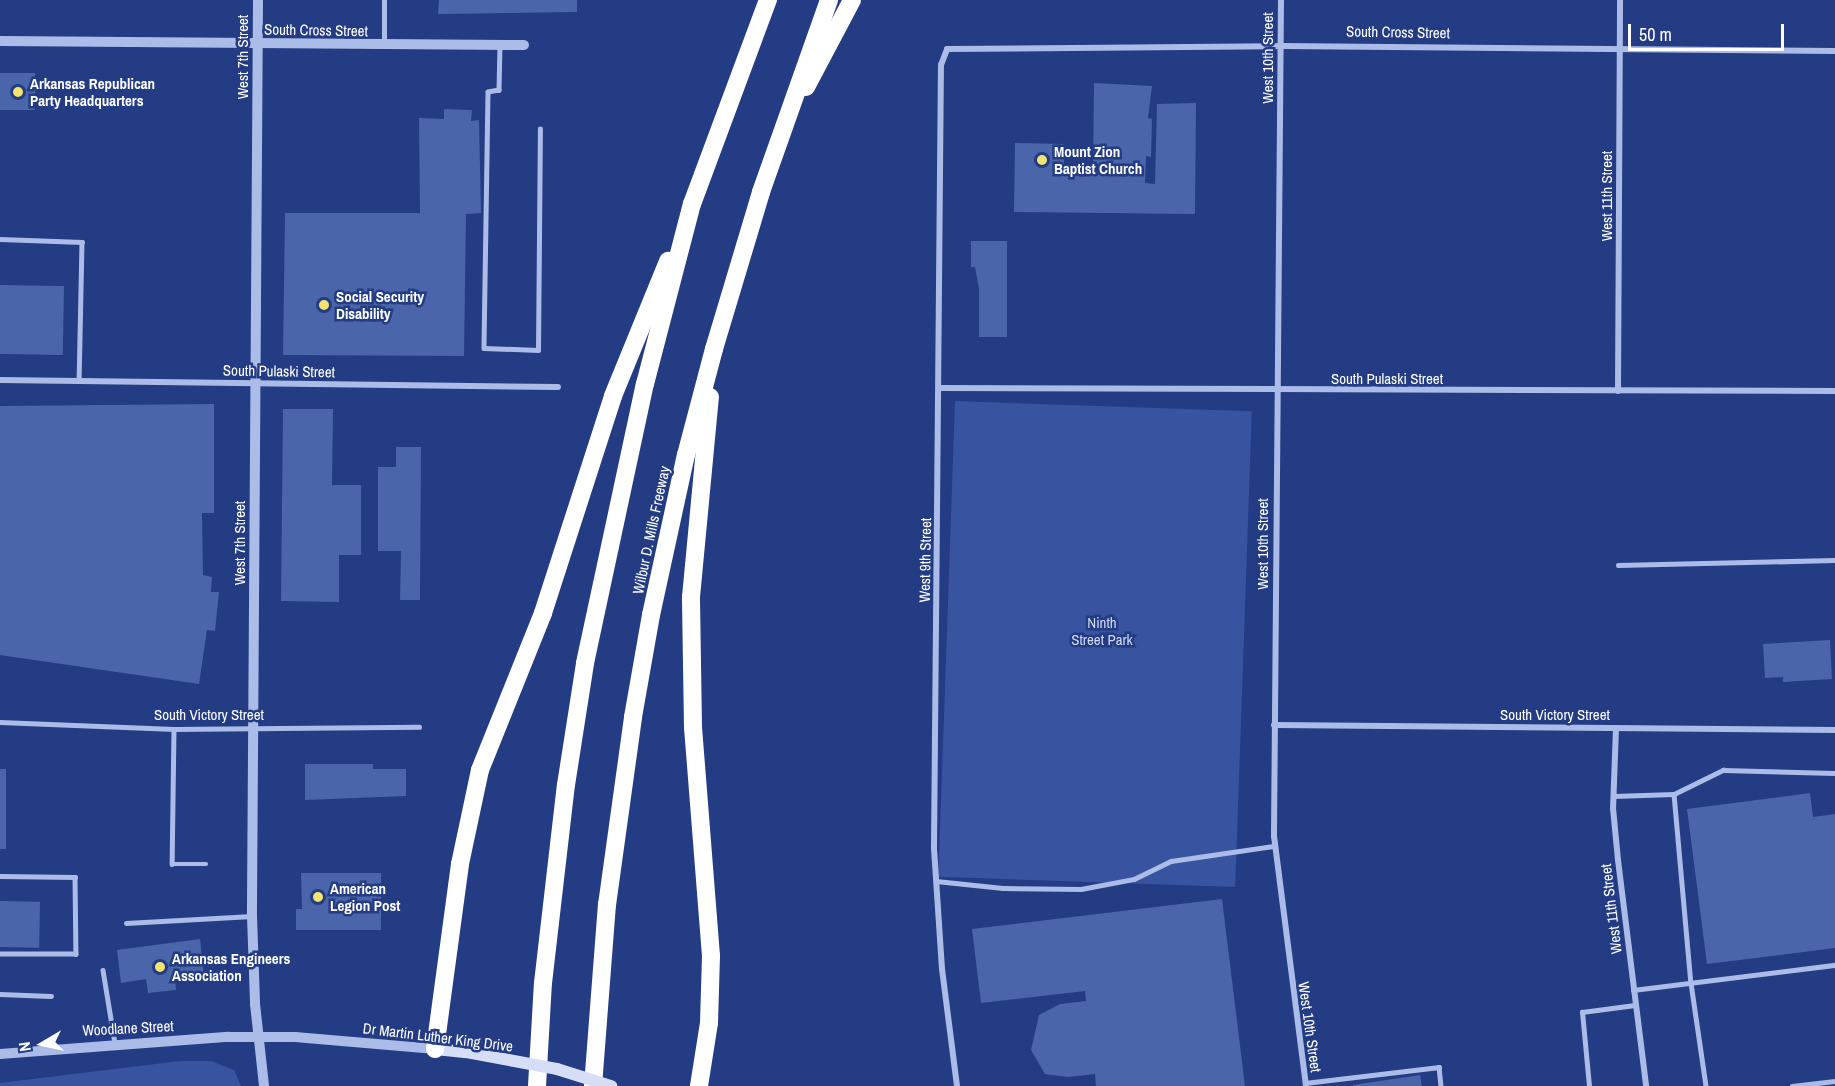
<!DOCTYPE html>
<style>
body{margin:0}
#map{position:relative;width:1835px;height:1086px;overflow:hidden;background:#233c83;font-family:"Archivo Narrow",sans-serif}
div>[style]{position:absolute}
.green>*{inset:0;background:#3854a0;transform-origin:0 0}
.building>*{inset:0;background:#4b65ab;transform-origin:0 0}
.service>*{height:4.5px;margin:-2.25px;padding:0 2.25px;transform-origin:2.25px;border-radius:2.25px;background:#abbce8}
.minor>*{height:6px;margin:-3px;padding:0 3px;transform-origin:3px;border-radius:3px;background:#abbce8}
.tertiary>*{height:10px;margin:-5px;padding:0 5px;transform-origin:5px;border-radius:5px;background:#abbce8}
.secondary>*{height:12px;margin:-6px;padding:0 6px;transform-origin:6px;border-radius:6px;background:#d6def7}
.motorway>*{height:18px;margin:-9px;padding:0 9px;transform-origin:9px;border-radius:9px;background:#fff}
.secondary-bridge>*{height:12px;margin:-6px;padding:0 6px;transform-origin:6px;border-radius:6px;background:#d6def7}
.dots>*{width:16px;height:16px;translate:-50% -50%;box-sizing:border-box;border:3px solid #233c83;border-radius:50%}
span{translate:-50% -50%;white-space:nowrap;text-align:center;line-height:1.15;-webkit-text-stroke:5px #233c83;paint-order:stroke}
.street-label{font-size:15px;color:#fff}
.poi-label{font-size:15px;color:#fff;font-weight:700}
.left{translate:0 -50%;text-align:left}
.park-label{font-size:15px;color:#cfdaf6}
.north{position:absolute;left:12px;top:1014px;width:60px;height:60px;-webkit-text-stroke:4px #233c83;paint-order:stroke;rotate:261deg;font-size:16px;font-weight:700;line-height:24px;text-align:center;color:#fff}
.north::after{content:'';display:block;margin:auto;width:21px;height:27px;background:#fff;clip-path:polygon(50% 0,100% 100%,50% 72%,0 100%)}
.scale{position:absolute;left:1628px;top:24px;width:156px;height:27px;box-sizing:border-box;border:3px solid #fff;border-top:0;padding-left:8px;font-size:18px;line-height:21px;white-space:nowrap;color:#fff;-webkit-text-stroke:4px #233c83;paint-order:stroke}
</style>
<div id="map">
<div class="green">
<i style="left:955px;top:401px;width:297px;height:476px;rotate:2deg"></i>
<i style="clip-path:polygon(180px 1061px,211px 1061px,234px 1070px,241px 1086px,0 1086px,0 1083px)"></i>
</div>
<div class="building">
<i style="clip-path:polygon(439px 0,577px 0,577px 12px,438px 14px)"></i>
<i style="left:0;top:73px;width:35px;height:37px"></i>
<i style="clip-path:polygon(1094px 83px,1152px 86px,1148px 118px,1152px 119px,1151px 157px,1146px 156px,1145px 183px,1155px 184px,1157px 104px,1196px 103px,1195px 214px,1014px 212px,1015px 143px,1064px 144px,1064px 173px,1093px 173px)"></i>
<i style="clip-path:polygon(444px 109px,472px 110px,471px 121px,479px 120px,481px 213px,466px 214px,464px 356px,283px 355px,285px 213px,420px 213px,419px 118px,444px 119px)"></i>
<i style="clip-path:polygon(971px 241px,1007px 241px,1007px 337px,979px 337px,979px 289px,975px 267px,971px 267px)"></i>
<i style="left:0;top:285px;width:64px;height:69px;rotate:1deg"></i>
<i style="clip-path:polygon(214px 404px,214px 513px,202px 513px,203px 575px,212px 577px,211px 592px,219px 592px,215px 631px,207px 630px,199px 684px,0 655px,0 406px)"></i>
<i style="clip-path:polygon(283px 409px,333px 409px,332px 485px,361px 485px,361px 555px,339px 555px,339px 602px,281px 601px)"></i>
<i style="clip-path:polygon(396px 447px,421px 447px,420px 600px,400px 600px,401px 551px,378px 551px,378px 467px,396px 467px)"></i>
<i style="clip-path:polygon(1830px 640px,1832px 679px,1783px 682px,1783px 677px,1765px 678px,1763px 644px)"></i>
<i style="clip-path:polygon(305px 764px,373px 764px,373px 769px,406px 769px,406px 796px,305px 800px)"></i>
<i style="left:0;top:769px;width:6px;height:80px"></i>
<i style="clip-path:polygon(1810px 793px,1813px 817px,1835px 814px,1835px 948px,1707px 964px,1687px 809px)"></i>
<i style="clip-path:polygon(301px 873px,381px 873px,381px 930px,296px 930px,296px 909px,302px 909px)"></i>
<i style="clip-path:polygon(1222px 899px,1245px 1086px,1096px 1086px,1095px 1074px,1068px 1077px,1045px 1074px,1031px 1050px,1039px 1015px,1060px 1004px,1086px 1001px,1085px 991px,981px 1003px,972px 929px)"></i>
<i style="left:0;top:901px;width:40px;height:46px;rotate:1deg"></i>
<i style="clip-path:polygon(200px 939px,204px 975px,175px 978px,176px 990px,148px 993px,146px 979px,121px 983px,117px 950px)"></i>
<i style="clip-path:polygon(1420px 1075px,1422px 1086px,1353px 1086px,1353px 1085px)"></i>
</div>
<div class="service">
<i style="left:384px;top:43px;width:43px;rotate:-90deg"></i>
<i style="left:500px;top:46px;width:44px;rotate:91.3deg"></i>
<i style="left:499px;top:90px;width:11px;rotate:170deg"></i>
<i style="left:488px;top:92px;width:256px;rotate:90.9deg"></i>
<i style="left:484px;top:348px;width:54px;rotate:2.1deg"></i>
<i style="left:538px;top:350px;width:221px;rotate:-89.5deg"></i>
<i style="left:0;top:239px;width:82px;rotate:2.1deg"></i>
<i style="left:82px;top:242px;width:139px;rotate:91.2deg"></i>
<i style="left:1618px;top:565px;width:217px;rotate:-1.3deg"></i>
<i style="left:0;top:722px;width:174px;rotate:2.3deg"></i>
<i style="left:174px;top:729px;width:245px;rotate:-0.5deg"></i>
<i style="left:174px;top:729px;width:135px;rotate:90.8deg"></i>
<i style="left:172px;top:864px;width:34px"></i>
<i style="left:1674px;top:794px;width:55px;rotate:-26.1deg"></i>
<i style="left:1723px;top:770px;width:112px;rotate:1.5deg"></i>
<i style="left:1613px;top:796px;width:61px;rotate:-1.9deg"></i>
<i style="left:1674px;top:794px;width:190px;rotate:84.9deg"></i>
<i style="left:1691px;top:983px;width:104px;rotate:81.7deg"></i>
<i style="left:0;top:876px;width:75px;rotate:0.8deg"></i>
<i style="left:75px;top:877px;width:77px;rotate:89.3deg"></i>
<i style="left:76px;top:954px;width:76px;rotate:180deg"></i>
<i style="left:936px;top:881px;width:67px;rotate:6deg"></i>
<i style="left:1003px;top:888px;width:78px;rotate:0.7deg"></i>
<i style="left:1081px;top:889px;width:54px;rotate:-10.7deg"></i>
<i style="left:1134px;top:879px;width:41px;rotate:-25.9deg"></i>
<i style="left:1171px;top:861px;width:104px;rotate:-8.3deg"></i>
<i style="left:126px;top:923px;width:126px;rotate:-3.2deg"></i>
<i style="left:103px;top:970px;width:74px;rotate:80.7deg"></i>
<i style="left:1633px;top:990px;width:204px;rotate:-7.1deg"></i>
<i style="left:0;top:994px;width:51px;rotate:2.2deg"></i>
<i style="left:1305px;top:1083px;width:135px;rotate:-6.8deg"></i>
<i style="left:1439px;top:1067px;width:19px;rotate:84deg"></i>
<i style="left:1589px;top:1086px;width:74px;rotate:-95.4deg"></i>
<i style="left:1582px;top:1012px;width:53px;rotate:-7.5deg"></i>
<i style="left:1792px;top:1086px;width:43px;rotate:-6.6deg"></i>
</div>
<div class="minor">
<i style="left:1281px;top:0;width:836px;rotate:90.48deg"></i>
<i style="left:1274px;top:836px;width:252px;rotate:82.7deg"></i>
<i style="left:0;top:380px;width:558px;rotate:0.72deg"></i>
<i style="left:939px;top:388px;width:896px;rotate:0.19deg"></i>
<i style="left:1618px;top:391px;width:391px;rotate:-89.7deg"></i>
<i style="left:1274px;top:725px;width:561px;rotate:0.51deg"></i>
<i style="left:1616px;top:728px;width:80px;rotate:92.1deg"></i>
<i style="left:1613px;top:808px;width:52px;rotate:84.5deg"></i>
<i style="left:1618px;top:860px;width:228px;rotate:82.9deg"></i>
<i style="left:957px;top:1086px;width:118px;rotate:-97.3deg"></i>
<i style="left:942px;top:969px;width:122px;rotate:-93.8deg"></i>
<i style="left:934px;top:847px;width:782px;rotate:-89.49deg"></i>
<i style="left:941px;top:65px;width:17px;rotate:-69deg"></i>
<i style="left:947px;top:49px;width:334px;rotate:-0.5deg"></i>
<i style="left:1281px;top:46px;width:554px;rotate:0.52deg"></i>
</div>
<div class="tertiary">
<i style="left:258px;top:0;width:916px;rotate:90.38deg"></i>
<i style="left:252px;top:916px;width:88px;rotate:88deg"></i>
<i style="left:255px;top:1004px;width:82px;rotate:83.7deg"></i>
<i style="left:0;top:41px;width:524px;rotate:0.44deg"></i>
<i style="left:0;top:1054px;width:229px;rotate:-4.3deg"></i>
<i style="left:228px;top:1037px;width:67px"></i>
<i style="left:295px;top:1037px;width:141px;rotate:4.9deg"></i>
</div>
<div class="secondary">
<i style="left:435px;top:1049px;width:37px;rotate:6deg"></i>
</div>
<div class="motorway">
<i style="left:806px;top:87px;width:98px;rotate:-62.1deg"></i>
<i style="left:435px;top:1049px;width:187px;rotate:-82.3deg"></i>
<i style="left:460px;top:864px;width:96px;rotate:-78deg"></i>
<i style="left:480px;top:770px;width:169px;rotate:-68.1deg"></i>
<i style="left:543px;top:613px;width:228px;rotate:-72.1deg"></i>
<i style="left:613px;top:396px;width:146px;rotate:-67.8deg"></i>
<i style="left:537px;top:1086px;width:103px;rotate:-86.7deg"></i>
<i style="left:543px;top:983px;width:199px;rotate:-83.4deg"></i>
<i style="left:566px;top:785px;width:123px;rotate:-81.1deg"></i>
<i style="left:585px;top:663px;width:285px;rotate:-77.9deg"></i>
<i style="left:645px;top:384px;width:186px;rotate:-75.4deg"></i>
<i style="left:692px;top:204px;width:218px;rotate:-69.6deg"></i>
<i style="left:593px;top:1086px;width:182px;rotate:-85.6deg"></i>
<i style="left:607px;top:905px;width:190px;rotate:-82.1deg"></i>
<i style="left:633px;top:717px;width:104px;rotate:-80deg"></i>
<i style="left:651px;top:615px;width:164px;rotate:-77.7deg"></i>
<i style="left:686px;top:455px;width:110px;rotate:-75.2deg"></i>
<i style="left:714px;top:349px;width:164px;rotate:-73.3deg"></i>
<i style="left:761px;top:192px;width:204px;rotate:-70.5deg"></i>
<i style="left:699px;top:1086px;width:64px;rotate:-81deg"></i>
<i style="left:709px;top:1023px;width:67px;rotate:-88.3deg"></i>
<i style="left:711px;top:956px;width:230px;rotate:-94.5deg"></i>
<i style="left:693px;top:727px;width:130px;rotate:-90.9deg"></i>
<i style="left:691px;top:597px;width:201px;rotate:-84.6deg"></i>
</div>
<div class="secondary-bridge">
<i style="left:472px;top:1053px;width:86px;rotate:10.7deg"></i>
<i style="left:557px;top:1069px;width:57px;rotate:17.5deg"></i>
</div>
<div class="dots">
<i style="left:18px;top:92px;background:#f3e46f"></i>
<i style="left:1042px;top:160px;background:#f3e46f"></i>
<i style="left:324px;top:305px;background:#f3e46f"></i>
<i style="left:318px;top:897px;background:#f3e46f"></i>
<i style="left:160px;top:967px;background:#f3e46f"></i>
</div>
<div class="street-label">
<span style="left:316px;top:30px;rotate:1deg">South Cross Street</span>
<span style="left:1398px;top:32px;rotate:1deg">South Cross Street</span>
<span style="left:243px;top:57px;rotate:-90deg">West 7th Street</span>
<span style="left:1268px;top:58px;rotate:-90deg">West 10th Street</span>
<span style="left:1607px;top:196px;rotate:-90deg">West 11th Street</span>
<span style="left:279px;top:371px;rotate:1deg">South Pulaski Street</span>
<span style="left:1387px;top:379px">South Pulaski Street</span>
<span style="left:651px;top:530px;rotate:-78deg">Wilbur D. Mills Freeway</span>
<span style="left:240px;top:543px;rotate:-90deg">West 7th Street</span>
<span style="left:1263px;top:544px;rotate:-90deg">West 10th Street</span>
<span style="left:925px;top:560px;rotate:-89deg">West 9th Street</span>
<span style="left:209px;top:715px">South Victory Street</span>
<span style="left:1555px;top:715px">South Victory Street</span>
<span style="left:1611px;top:909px;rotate:-97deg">West 11th Street</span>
<span style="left:1310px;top:1027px;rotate:82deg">West 10th Street</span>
<span style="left:128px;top:1028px;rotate:-3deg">Woodlane Street</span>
<span style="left:438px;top:1037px;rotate:7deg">Dr Martin Luther King Drive</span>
</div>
<div class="poi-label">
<span class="left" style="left:30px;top:92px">Arkansas Republican<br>Party Headquarters</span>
<span class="left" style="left:1054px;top:160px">Mount Zion<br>Baptist Church</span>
<span class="left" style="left:336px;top:305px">Social Security<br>Disability</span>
<span class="left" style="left:330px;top:897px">American<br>Legion Post</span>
<span class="left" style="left:172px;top:967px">Arkansas Engineers<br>Association</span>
</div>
<div class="park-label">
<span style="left:1102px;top:631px">Ninth<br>Street Park</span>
</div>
<div class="north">N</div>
<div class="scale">50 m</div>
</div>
